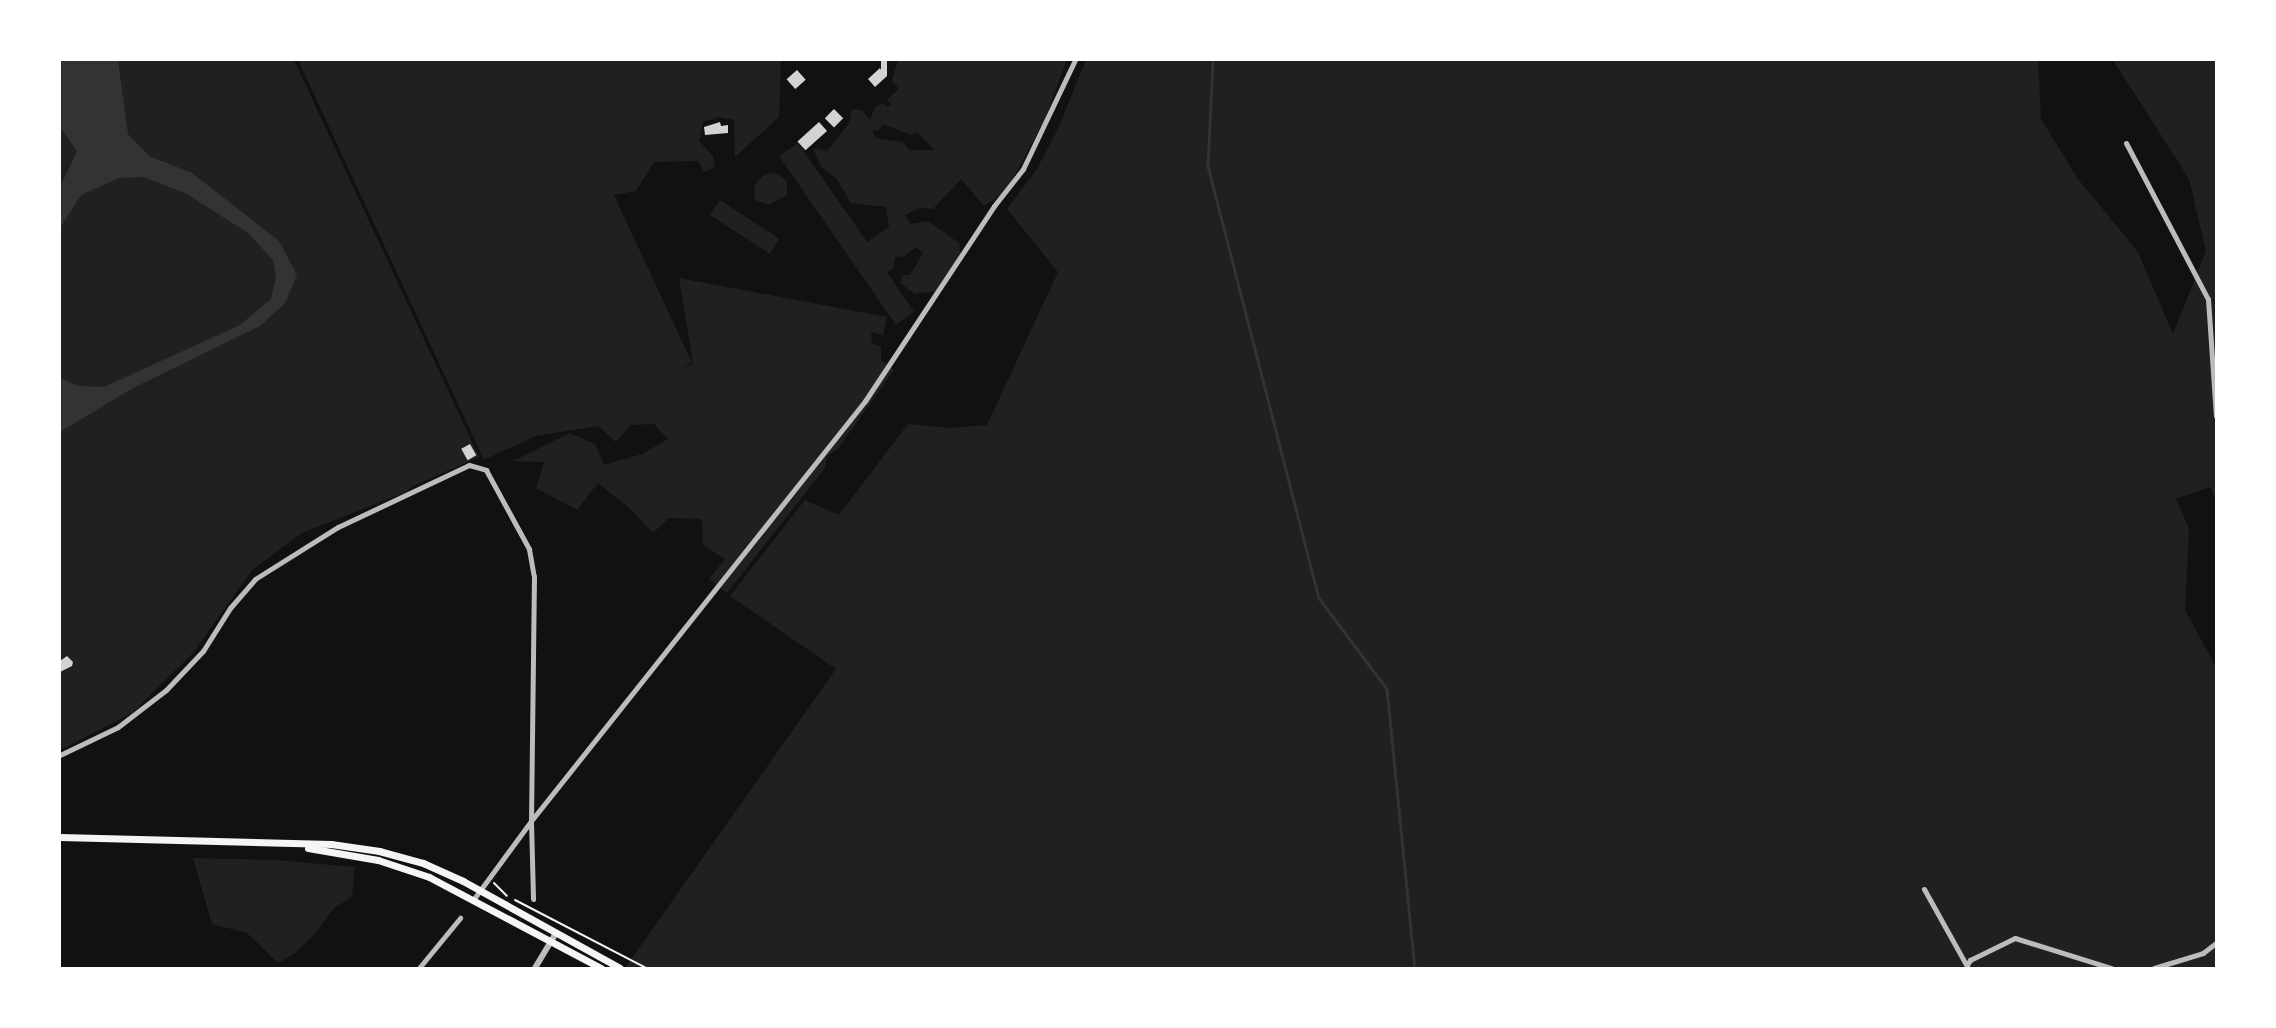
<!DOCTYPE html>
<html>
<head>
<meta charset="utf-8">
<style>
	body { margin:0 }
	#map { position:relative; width:2276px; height:1028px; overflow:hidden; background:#111; font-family:"Fira Sans",sans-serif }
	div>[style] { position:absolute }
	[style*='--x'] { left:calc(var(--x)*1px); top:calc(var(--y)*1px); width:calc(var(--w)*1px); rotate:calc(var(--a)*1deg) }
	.green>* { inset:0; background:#202020; transform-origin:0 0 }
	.water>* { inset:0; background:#333 }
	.stream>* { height:2.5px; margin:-1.25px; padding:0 1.25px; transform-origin:1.25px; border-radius:1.25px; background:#333 }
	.building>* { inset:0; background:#d3d3d3; transform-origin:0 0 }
	.path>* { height:2px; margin:-1px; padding:0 1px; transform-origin:1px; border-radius:1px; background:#f5f5f5 }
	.minor>* { height:5px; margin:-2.5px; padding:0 2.5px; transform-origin:2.5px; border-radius:2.5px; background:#bcbcbc }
	.tertiary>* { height:6px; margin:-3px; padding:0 3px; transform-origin:3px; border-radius:3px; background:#bcbcbc }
	.secondary>* { height:7px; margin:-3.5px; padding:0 3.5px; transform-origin:3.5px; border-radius:3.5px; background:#f5f5f5 }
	span { translate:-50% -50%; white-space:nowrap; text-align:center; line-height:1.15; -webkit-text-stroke:7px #fff; paint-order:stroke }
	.frame { position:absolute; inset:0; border:61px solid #fff; pointer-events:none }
</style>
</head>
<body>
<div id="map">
	<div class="green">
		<div style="clip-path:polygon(60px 60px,294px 60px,479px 457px,413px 486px,406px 492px,302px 533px,252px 570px,193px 653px,132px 713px,60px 750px)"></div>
		<div style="clip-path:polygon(298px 60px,781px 60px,779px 117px,735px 157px,734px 120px,719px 117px,703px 122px,699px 141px,713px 156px,715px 167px,704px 172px,698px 161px,654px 162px,636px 191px,614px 195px,692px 363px,673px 372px,693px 364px,679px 278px,887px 317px,883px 335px,871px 332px,872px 343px,881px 347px,881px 360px,894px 370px,837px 450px,827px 456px,825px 468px,727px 593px,709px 579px,725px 559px,703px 545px,702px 519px,669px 518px,653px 533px,629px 508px,598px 483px,577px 510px,536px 488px,544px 462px,513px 461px,570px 433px,595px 444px,604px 465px,642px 454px,668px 439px,654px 424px,631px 425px,616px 442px,598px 426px,536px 436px,484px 460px)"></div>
		<div style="clip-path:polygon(evenodd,898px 60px,1067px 60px,1044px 121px,1005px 193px,984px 206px,961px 179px,933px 209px,920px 208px,905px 215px,910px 224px,928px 221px,959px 243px,960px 254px,935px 291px,915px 294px,900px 283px,903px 275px,910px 275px,923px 253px,916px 247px,903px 257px,896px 256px,893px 269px,887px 272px,914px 312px,896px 325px,779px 156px,798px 143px,867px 242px,889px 227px,886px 207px,851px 203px,836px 178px,821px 167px,813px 148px,827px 151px,850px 122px,852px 109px,862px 110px,870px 120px,875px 107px,883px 103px,887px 107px,891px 105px,887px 100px,899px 89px,892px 81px,898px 60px,883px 124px,911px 135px,917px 132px,934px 150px,909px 150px,903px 142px,875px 138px,872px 130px,878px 131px,883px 124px)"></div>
		<div style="clip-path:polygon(1086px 60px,2038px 60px,2041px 119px,2078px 179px,2138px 252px,2173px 334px,2206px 251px,2189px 179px,2113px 60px,2216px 60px,2216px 498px,2210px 487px,2176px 499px,2189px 528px,2185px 610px,2216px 667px,2216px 968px,625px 968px,836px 669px,730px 596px,805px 500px,839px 515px,908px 424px,950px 428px,987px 425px,1058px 272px,1007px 209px,1036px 170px,1057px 131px)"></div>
		<div style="clip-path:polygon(777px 173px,787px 181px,787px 195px,769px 205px,755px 200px,754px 186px,765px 174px)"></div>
		<div style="left:720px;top:200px;width:71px;height:18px;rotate:33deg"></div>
		<div style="clip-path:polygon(193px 858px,275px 860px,355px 867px,352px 897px,334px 908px,314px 935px,295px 953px,278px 963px,247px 933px,212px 924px)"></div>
	</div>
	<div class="water">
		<div style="clip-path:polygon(60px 60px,118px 60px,128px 134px,149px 156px,192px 173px,279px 241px,297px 275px,285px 303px,260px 326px,133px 388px,60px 432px,60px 378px,78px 386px,104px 387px,240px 325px,271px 299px,276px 277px,273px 260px,248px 233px,187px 194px,144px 177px,119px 178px,81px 195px,60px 228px,60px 187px,77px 151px,60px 127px)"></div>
	</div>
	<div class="stream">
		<div style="--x:1213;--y:60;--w:106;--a:92.7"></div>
		<div style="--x:1208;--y:166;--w:446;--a:75.6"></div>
		<div style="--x:1319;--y:598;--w:114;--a:53.2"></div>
		<div style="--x:1387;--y:689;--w:280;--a:84.3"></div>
	</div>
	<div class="building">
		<div style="clip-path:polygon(881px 60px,887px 61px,887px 76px,875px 87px,868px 79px,880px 68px,881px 70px)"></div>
		<div style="left:797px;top:70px;width:13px;height:14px;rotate:48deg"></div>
		<div style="left:834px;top:109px;width:13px;height:13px;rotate:45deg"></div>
		<div style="clip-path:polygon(720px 122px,721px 126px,728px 125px,728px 133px,705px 135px,704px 127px)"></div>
		<div style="left:819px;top:122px;width:12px;height:29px;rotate:48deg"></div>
		<div style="left:470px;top:444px;width:13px;height:10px;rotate:61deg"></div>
		<div style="clip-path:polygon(67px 656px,73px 662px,72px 666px,60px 672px,60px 661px)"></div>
	</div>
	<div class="path">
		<div style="--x:494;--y:883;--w:18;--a:45"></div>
		<div style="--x:515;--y:900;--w:148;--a:27.4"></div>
	</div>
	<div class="minor">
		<div style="--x:2126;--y:143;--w:176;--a:62.3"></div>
		<div style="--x:2208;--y:299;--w:117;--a:86.1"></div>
		<div style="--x:60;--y:755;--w:64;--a:-25.8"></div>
		<div style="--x:118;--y:727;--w:61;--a:-37.6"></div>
		<div style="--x:166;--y:690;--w:54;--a:-46.5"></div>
		<div style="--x:203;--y:651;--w:51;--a:-57.9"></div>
		<div style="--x:230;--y:608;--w:38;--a:-49"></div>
		<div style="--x:255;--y:579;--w:98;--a:-32.1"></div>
		<div style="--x:338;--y:527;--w:145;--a:-25.3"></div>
		<div style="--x:469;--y:465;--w:18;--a:16"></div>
		<div style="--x:486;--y:470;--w:90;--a:61.4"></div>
		<div style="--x:529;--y:549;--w:27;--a:80"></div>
		<div style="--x:534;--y:576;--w:245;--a:90.7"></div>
		<div style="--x:531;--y:821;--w:78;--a:88.5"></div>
		<div style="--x:1924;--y:889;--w:90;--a:60.9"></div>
		<div style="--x:473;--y:900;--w:98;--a:-53.7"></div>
		<div style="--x:531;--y:821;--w:537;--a:-51.51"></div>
		<div style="--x:865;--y:401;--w:234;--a:-56.5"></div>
		<div style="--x:994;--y:206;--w:47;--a:-51.9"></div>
		<div style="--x:1023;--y:169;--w:121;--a:-64.5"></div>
		<div style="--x:1967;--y:965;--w:6;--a:-59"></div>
		<div style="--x:1970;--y:960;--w:50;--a:-26.1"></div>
		<div style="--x:2015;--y:938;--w:101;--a:17.4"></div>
		<div style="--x:419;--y:968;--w:65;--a:-50.6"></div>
		<div style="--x:2154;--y:968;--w:51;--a:-17"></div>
		<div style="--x:2203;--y:953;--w:16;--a:-38"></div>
	</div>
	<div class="tertiary">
		<div style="--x:535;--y:968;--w:39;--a:-59"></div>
	</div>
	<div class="secondary">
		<div style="--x:60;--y:837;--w:271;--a:1.5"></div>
		<div style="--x:331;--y:844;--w:49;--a:8.3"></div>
		<div style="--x:379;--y:851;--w:46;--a:15.3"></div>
		<div style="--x:423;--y:863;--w:44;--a:24.2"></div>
		<div style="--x:463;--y:881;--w:179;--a:29"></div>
		<div style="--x:308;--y:848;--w:71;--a:9.7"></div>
		<div style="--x:378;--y:860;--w:54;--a:18.4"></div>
		<div style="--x:429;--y:877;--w:195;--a:27.9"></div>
	</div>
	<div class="frame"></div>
</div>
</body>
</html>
